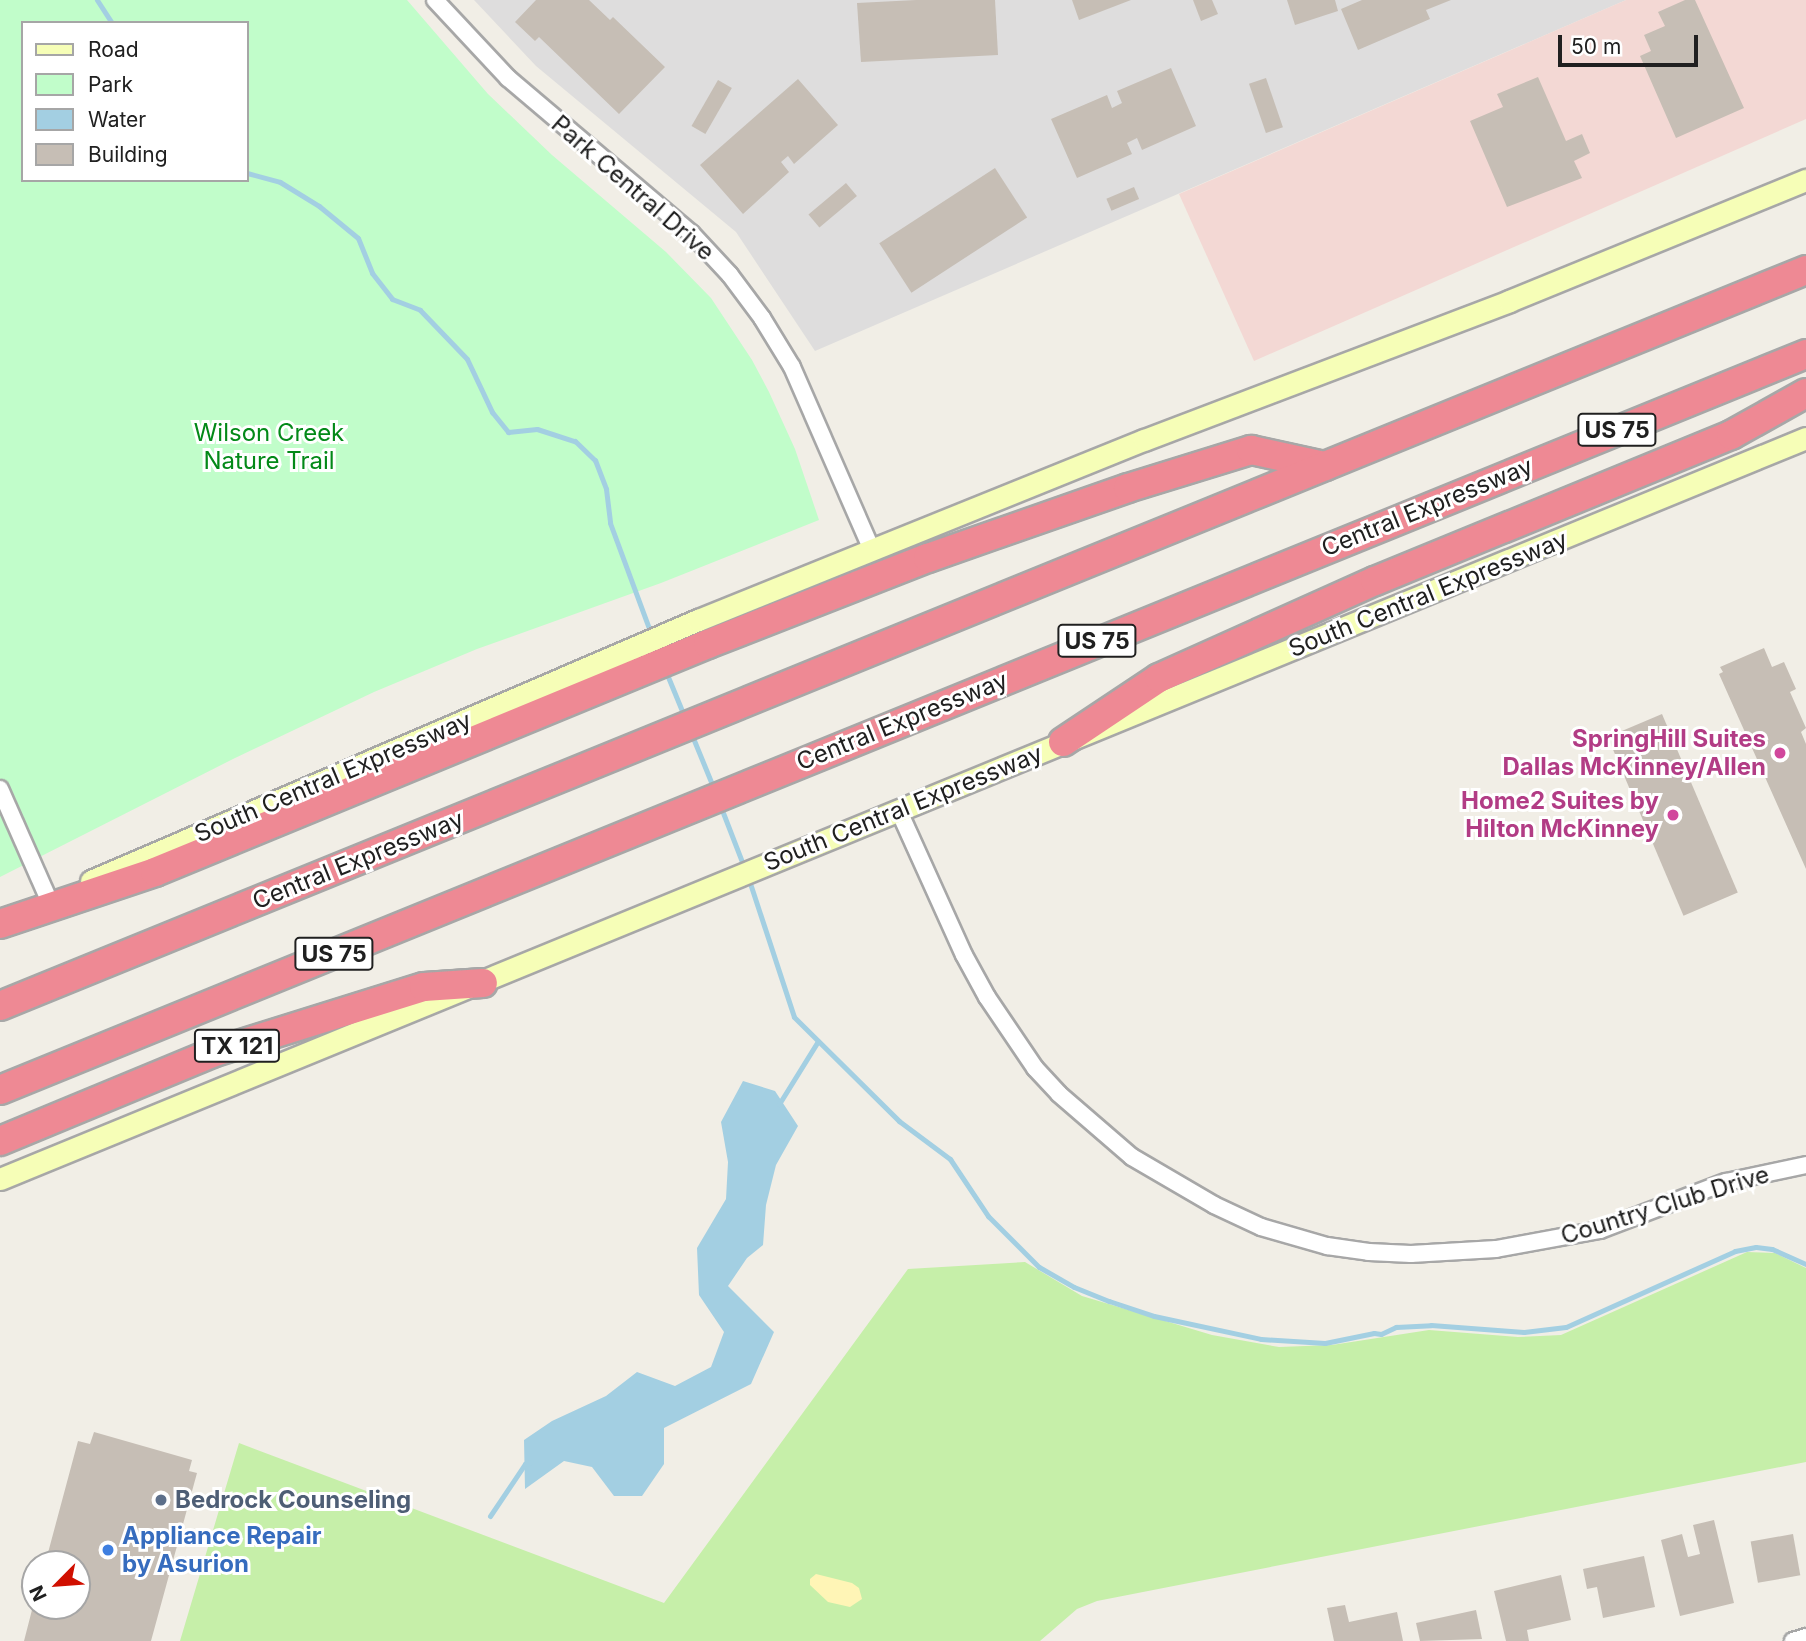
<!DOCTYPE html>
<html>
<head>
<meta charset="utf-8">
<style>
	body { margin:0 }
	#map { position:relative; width:1806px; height:1641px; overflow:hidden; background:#f1eee6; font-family:Inter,sans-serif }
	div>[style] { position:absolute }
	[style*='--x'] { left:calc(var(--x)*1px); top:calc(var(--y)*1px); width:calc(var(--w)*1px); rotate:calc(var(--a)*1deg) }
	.residential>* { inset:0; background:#dedddd }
	.commercial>* { inset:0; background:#f3d8d4 }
	.grass>* { inset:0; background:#c6efa9 }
	.sand>* { inset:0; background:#fff5b6 }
	.park>* { inset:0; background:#c1fdca }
	.water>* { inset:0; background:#a3cfe2 }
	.stream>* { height:5px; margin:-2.5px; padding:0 2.5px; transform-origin:2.5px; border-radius:2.5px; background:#a3cfe2 }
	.building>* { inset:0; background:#c6beb5; transform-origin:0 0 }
	.roads { filter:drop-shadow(2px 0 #a7a7a7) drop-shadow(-2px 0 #a7a7a7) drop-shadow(0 2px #a7a7a7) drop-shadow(0 -2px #a7a7a7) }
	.minor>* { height:16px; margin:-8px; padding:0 8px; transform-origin:8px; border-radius:8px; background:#fff }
	.secondary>* { height:21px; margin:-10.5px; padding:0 10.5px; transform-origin:10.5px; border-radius:10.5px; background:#f6feb7 }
	.motorway>* { height:28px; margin:-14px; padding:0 14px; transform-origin:14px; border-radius:14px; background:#ee8994 }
	.dots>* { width:19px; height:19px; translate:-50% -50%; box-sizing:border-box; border:4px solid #fff; border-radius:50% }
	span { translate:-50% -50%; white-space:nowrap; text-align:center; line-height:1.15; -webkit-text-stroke:6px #fff; paint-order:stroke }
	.shield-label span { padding:2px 5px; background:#fff; border:2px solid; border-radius:5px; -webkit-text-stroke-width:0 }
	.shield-label { font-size:23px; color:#202020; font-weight:700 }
	.street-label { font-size:24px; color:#202020 }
	.park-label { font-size:24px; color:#038918 }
	.hotel-label { font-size:24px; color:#b23c85; font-weight:700 }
	.right { translate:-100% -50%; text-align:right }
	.service-label { font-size:24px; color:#4e5e75; font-weight:700 }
	.left { translate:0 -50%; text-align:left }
	.shop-label { font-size:24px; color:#366cbe; font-weight:700 }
	.legend { position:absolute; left:21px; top:21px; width:228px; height:161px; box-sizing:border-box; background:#fff; border:2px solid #a6a6a6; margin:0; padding:9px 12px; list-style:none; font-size:21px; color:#202020 }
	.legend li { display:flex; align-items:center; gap:14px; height:35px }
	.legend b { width:35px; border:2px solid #a6a6a6 }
	.north { position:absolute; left:21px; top:1550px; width:70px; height:70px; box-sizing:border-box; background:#fff; border:2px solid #a6a6a6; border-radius:50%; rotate:245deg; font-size:19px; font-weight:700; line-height:28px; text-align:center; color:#202020 }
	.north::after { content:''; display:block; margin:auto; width:24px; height:32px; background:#d00f00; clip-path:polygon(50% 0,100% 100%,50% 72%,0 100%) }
	.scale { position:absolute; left:1558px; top:35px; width:140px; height:32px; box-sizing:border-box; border:4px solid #202020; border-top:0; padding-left:9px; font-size:21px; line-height:24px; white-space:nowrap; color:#202020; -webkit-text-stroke:5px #fff; paint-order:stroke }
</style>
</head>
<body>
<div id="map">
	<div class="residential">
		<div style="clip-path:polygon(474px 0,1626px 0,815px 351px,736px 232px,536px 66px)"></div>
	</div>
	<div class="commercial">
		<div style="clip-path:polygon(1626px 0,1806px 0,1806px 119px,1254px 361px,1179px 194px)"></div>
	</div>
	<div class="grass">
		<div style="clip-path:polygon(1747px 1252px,1775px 1253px,1806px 1268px,1806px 1462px,1097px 1601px,1077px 1609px,1040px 1641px,180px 1641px,239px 1443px,664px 1603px,908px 1269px,1025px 1262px,1082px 1296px,1212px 1335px,1279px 1347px,1332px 1345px,1429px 1330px,1518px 1337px,1561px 1335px)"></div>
	</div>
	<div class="sand">
		<div style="clip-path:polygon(816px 1574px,852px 1583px,859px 1588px,862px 1599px,850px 1607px,828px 1602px,810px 1585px,810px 1579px)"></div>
	</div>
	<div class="park">
		<div style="clip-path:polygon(evenodd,0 0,407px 0,488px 94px,552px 155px,666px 252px,711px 298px,752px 360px,769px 392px,795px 449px,819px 520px,661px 583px,477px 649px,374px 692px,233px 759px,0 877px,0 0,23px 23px,247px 23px,247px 180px,23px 180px,23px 23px)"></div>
	</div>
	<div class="water">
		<div style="clip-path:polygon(743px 1081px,775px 1091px,798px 1126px,776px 1165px,766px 1205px,763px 1245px,747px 1258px,728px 1286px,774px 1332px,751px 1384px,664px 1428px,664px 1464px,642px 1496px,614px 1496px,592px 1467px,564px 1461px,525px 1489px,524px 1440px,552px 1421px,606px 1396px,637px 1372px,675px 1386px,711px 1367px,724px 1332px,699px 1295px,697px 1248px,726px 1199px,728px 1162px,721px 1122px)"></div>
	</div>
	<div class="stream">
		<div style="--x:97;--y:0;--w:27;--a:57"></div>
		<div style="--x:247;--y:173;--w:34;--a:15"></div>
		<div style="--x:280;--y:182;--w:46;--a:31.6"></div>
		<div style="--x:319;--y:206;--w:50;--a:39.4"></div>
		<div style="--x:358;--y:238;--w:38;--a:68"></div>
		<div style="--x:372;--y:273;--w:33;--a:52"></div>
		<div style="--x:392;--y:299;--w:30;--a:21"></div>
		<div style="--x:420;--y:310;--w:68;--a:46.2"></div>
		<div style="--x:467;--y:359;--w:59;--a:64.7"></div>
		<div style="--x:492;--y:412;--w:26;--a:51"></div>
		<div style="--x:508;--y:432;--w:29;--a:-6"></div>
		<div style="--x:537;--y:429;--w:40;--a:18"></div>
		<div style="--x:575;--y:441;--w:28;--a:44"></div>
		<div style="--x:595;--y:460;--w:31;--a:69"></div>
		<div style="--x:606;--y:489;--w:34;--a:83"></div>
		<div style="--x:610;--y:523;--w:118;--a:69.7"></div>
		<div style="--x:666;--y:672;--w:50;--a:67.6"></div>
		<div style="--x:691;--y:733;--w:61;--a:67.7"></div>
		<div style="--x:720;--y:805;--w:66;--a:68.8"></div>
		<div style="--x:748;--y:877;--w:147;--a:71.8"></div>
		<div style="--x:794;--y:1017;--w:148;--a:44.7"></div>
		<div style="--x:899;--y:1121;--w:64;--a:36.7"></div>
		<div style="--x:950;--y:1159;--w:69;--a:56.3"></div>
		<div style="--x:988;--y:1216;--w:72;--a:45"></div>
		<div style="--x:1039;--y:1267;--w:40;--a:29.7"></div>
		<div style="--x:1074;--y:1287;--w:38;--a:22"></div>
		<div style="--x:1109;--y:1301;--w:47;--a:18.4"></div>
		<div style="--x:1154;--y:1316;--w:109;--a:12.1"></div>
		<div style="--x:1261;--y:1339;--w:64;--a:3.6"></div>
		<div style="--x:1325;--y:1343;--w:50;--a:-11.5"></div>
		<div style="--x:1374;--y:1333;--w:7;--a:8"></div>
		<div style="--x:1381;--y:1334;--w:17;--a:-25"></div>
		<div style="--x:1396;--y:1327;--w:35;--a:-3"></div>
		<div style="--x:1431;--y:1325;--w:93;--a:4.3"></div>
		<div style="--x:1524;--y:1332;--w:42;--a:-6.8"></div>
		<div style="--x:1566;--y:1327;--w:185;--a:-24.2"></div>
		<div style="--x:1735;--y:1251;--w:21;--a:-11"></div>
		<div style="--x:1756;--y:1247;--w:16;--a:7"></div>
		<div style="--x:1772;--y:1249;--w:37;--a:24"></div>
		<div style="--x:779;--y:1104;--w:74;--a:-58.2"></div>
		<div style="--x:490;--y:1516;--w:63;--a:-56.1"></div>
		<div style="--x:525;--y:1464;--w:6;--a:-18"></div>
	</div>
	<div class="building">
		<div style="clip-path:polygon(536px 0,589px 0,610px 20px,613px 17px,665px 67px,619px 114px,539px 37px,535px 41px,515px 22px)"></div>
		<div style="clip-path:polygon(916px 0,995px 0,998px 55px,861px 62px,857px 3px)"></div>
		<div style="clip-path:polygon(1072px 0,1131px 0,1079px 20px)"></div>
		<div style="clip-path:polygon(1193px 0,1212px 0,1218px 14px,1201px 21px)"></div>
		<div style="clip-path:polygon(1287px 0,1335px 0,1338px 11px,1295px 25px)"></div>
		<div style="clip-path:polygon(1362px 0,1451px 0,1426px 10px,1430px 19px,1358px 50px,1341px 9px)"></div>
		<div style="clip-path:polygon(1685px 0,1695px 0,1744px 108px,1676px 138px,1640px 56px,1651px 51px,1644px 35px,1665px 26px,1658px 12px)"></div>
		<div style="clip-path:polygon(1171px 68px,1196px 126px,1142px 150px,1137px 138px,1127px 143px,1132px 154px,1077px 178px,1051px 119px,1107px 95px,1112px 108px,1122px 103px,1117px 91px)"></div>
		<div style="clip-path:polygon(1538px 77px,1566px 141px,1582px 134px,1590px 153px,1574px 161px,1582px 178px,1507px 207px,1470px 121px,1503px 107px,1497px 94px)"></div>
		<div style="left:1266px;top:78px;width:52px;height:18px;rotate:71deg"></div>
		<div style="clip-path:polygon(798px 79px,838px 125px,794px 164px,788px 156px,781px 162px,789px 172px,743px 214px,700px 165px)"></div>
		<div style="left:718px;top:80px;width:16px;height:53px;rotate:30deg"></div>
		<div style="left:995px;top:168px;width:59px;height:138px;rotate:57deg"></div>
		<div style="left:846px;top:183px;width:17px;height:49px;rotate:50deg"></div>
		<div style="left:1134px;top:187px;width:13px;height:30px;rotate:67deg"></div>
		<div style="clip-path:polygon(1764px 648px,1772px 667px,1784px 662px,1796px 689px,1790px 692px,1806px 728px,1801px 732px,1806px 744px,1806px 869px,1719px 674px,1723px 672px,1720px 667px)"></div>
		<div style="left:1662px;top:714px;width:194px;height:59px;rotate:67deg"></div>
		<div style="clip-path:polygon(94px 1432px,192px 1460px,189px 1471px,197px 1473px,151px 1641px,24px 1641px,33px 1606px,77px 1606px,77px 1564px,45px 1564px,78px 1441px,90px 1444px)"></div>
		<div style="clip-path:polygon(1714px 1520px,1734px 1603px,1680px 1616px,1661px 1540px,1682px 1534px,1688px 1557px,1700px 1554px,1693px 1525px)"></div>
		<div style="left:1793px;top:1534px;width:42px;height:43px;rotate:80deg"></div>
		<div style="clip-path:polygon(1644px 1556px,1655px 1607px,1603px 1618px,1597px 1587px,1587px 1589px,1583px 1569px)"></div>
		<div style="clip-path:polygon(1561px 1575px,1571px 1620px,1527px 1630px,1529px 1641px,1506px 1641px,1494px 1591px)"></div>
		<div style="clip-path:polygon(1345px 1605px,1349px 1622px,1397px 1612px,1403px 1641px,1334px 1641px,1327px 1608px)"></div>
		<div style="clip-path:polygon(1476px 1610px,1482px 1639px,1420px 1641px,1416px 1623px)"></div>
	</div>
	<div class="roads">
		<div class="minor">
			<div style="--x:435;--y:0;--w:107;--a:46.9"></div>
			<div style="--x:508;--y:78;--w:240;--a:40.3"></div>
			<div style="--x:691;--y:233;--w:57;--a:47.1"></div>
			<div style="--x:730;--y:275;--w:54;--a:53.3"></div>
			<div style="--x:762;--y:318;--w:57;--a:58.5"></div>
			<div style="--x:792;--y:367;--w:200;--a:66.4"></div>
			<div style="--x:0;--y:789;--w:121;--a:66.2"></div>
			<div style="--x:898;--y:809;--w:160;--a:65.7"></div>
			<div style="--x:964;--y:955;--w:48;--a:61.3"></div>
			<div style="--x:987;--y:997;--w:86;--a:55.9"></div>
			<div style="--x:1035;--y:1068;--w:35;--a:47"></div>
			<div style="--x:1059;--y:1094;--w:96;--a:40.8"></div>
			<div style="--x:1132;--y:1157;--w:95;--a:30.3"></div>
			<div style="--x:1214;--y:1205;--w:52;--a:25.1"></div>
			<div style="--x:1261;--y:1227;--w:69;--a:16.1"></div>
			<div style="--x:1327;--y:1246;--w:42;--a:8.1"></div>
			<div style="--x:1369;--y:1252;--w:42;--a:2.7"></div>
			<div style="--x:1411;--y:1254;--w:85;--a:-3.4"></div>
			<div style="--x:1496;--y:1249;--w:106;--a:-10.4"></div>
			<div style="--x:1600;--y:1230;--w:135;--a:-20.9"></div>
			<div style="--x:1726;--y:1182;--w:82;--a:-12"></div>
			<div style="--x:1793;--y:1641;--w:14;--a:-17"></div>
		</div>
		<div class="secondary">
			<div style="--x:91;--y:881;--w:661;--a:-23.27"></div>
			<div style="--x:698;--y:620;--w:481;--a:-22"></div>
			<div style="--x:1144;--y:440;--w:391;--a:-20.8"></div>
			<div style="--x:1509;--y:301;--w:321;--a:-22.2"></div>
			<div style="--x:0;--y:1179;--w:1952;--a:-22.31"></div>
		</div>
		<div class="motorway">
			<div style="--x:1063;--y:742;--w:115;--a:-33.7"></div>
			<div style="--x:1159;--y:678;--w:237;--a:-24.2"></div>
			<div style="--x:1375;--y:581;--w:385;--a:-22.3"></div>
			<div style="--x:1731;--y:435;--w:86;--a:-29.2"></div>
			<div style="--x:0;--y:924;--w:163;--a:-18.5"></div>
			<div style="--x:155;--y:872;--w:598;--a:-22.41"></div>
			<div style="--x:708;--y:644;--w:236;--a:-21.4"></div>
			<div style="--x:928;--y:558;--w:212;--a:-19.3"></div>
			<div style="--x:1128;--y:488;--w:129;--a:-17.2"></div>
			<div style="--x:1251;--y:450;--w:76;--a:12.2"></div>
			<div style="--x:0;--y:1006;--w:1950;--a:-22.17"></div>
			<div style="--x:0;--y:1090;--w:1950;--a:-22.17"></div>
			<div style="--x:0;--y:1141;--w:230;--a:-22.5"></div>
			<div style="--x:212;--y:1053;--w:222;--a:-17.3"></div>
			<div style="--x:424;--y:987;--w:59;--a:-3.9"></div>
		</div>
	</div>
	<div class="dots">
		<div style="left:1780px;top:753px;background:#d1479c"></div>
		<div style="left:1673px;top:815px;background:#d1479c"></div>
		<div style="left:161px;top:1500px;background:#5c6f8a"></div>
		<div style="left:108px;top:1550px;background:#3f7fe0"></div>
	</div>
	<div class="shield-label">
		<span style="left:1617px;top:430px">US 75</span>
		<span style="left:1097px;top:641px">US 75</span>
		<span style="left:334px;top:954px">US 75</span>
		<span style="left:237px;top:1046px">TX 121</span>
	</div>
	<div class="street-label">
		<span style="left:633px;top:188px;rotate:41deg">Park Central Drive</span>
		<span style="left:1427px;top:507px;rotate:-22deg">Central Expressway</span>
		<span style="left:1428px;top:594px;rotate:-22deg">South Central Expressway</span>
		<span style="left:902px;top:721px;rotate:-22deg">Central Expressway</span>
		<span style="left:333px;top:777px;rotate:-23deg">South Central Expressway</span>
		<span style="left:903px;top:808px;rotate:-22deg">South Central Expressway</span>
		<span style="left:358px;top:860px;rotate:-22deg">Central Expressway</span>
		<span style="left:1665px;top:1205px;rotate:-17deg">Country Club Drive</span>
	</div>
	<div class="park-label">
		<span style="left:269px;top:447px">Wilson Creek<br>Nature Trail</span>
	</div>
	<div class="hotel-label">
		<span class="right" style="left:1766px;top:753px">SpringHill Suites<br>Dallas McKinney/Allen</span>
		<span class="right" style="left:1659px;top:815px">Home2 Suites by<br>Hilton McKinney</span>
	</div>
	<div class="service-label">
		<span class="left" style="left:175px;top:1500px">Bedrock Counseling</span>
	</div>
	<div class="shop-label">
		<span class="left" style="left:122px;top:1550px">Appliance Repair<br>by Asurion</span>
	</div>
	<ul class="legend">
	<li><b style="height:9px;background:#f6feb7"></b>Road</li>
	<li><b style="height:19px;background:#c1fdca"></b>Park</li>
	<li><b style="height:19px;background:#a3cfe2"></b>Water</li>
	<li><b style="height:19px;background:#c6beb5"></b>Building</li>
	</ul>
	<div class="north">N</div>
	<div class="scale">50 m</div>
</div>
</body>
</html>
